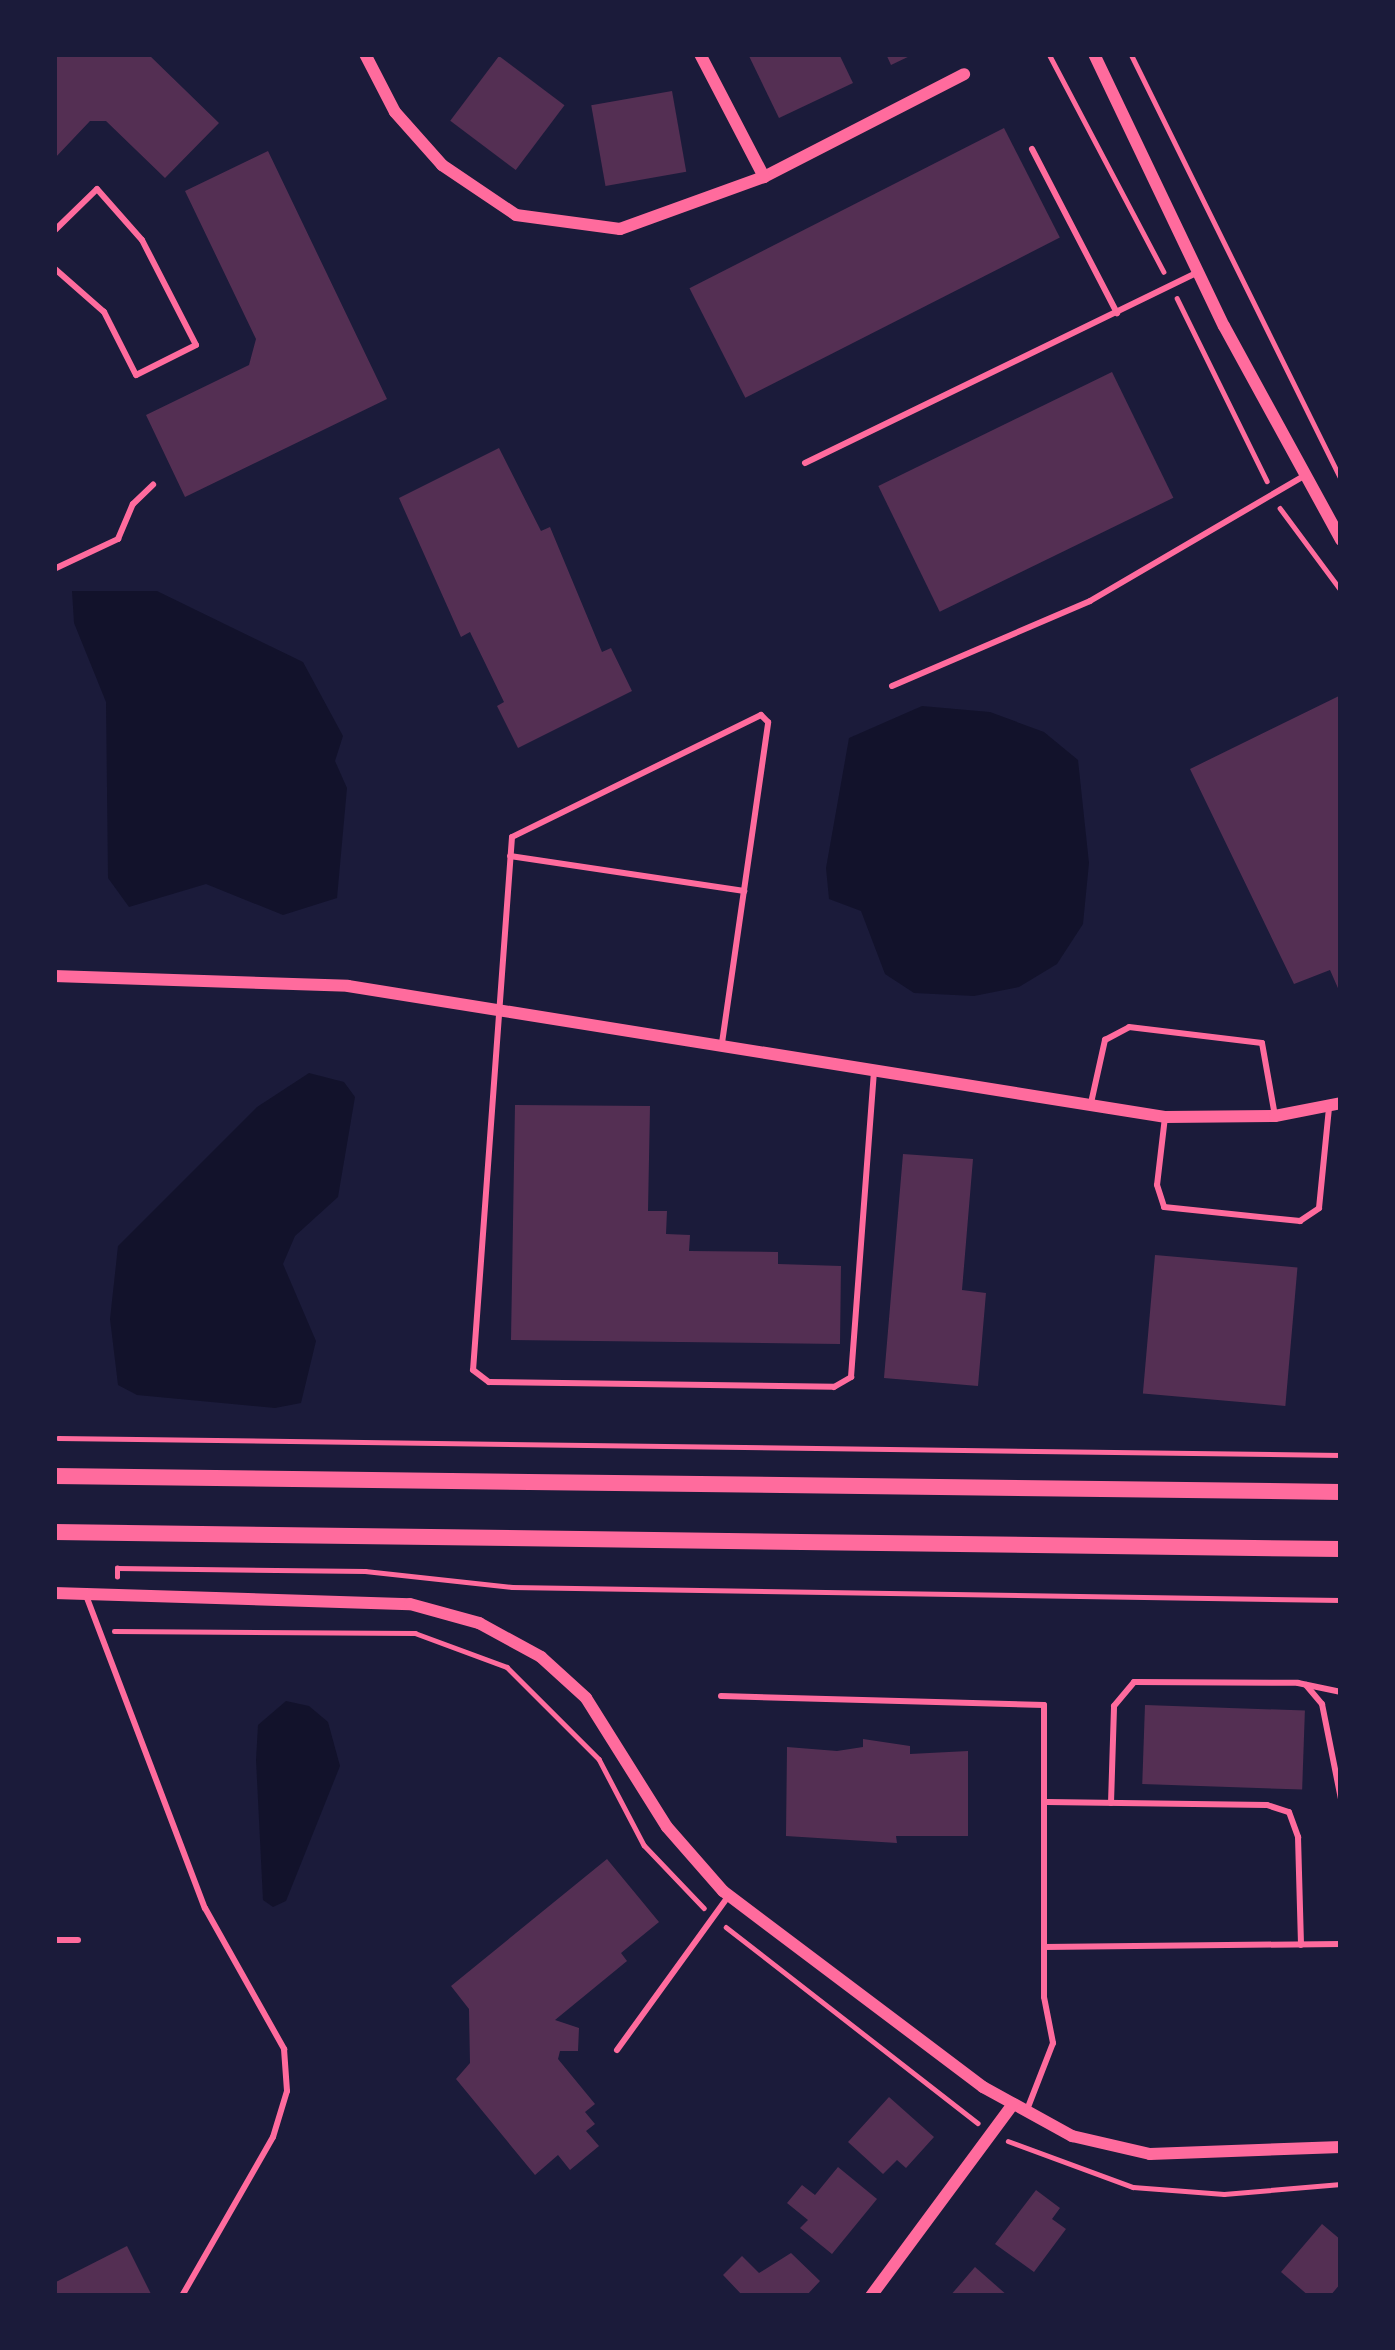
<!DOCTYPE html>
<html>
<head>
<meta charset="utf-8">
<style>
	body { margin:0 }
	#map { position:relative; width:1395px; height:2350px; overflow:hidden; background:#1b1b3a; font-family:"Archivo Narrow",sans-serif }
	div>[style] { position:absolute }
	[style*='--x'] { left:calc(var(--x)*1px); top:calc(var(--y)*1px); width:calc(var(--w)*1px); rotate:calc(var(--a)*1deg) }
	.water>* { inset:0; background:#12122b }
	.building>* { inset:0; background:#542f53; transform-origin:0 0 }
	.path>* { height:4.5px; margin:-2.25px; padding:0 2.25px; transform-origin:2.25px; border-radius:2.25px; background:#ff6b9d }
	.service>* { height:6px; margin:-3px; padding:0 3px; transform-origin:3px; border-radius:3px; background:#ff6b9d }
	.minor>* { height:12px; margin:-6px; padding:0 6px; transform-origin:6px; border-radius:6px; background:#ff6b9d }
	.secondary>* { height:16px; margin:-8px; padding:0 8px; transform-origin:8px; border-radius:8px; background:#ff6b9d }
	span { translate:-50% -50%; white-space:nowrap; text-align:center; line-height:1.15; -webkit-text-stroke:10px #1b1b3a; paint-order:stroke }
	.frame { position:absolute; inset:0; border:57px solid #1b1b3a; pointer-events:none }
</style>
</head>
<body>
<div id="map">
	<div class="water">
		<div style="clip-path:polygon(72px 591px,157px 591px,303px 662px,343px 736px,335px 761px,347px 788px,337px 898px,283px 915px,206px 884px,129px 907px,108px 878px,106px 702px,74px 623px)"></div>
		<div style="clip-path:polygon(922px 706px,990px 712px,1044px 732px,1078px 760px,1089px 863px,1083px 924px,1057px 964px,1019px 987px,974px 996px,914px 993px,885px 974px,861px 911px,829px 899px,826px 868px,849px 738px)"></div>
		<div style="clip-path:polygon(309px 1073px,344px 1082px,355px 1097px,338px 1197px,295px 1236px,283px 1264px,316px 1341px,301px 1403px,275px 1408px,137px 1395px,118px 1385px,110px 1319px,118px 1246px,257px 1107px)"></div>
		<div style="clip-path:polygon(286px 1701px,309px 1706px,328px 1722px,340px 1766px,286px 1901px,273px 1907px,263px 1900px,256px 1760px,258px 1725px)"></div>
	</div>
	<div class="building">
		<div style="clip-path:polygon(54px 54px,148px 54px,219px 123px,165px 178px,106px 121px,90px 121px,54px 159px)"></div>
		<div style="clip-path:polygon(748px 54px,839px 54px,853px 83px,779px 118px)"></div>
		<div style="clip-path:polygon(886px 54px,914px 54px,891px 65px)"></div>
		<div style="left:499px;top:56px;width:82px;height:81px;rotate:37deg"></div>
		<div style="left:672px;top:91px;width:82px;height:82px;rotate:80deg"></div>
		<div style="left:1004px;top:128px;width:123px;height:353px;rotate:63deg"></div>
		<div style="clip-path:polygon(268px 151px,387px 399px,185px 497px,146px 415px,249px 365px,256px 339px,185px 191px)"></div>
		<div style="left:1112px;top:372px;width:140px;height:260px;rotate:64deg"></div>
		<div style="clip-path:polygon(499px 448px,541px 531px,550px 527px,602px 652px,611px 648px,632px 691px,518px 748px,497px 706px,504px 702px,470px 632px,461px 637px,399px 498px)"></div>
		<div style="clip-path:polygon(1341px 695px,1341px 995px,1330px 970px,1294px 984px,1190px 769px)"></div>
		<div style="clip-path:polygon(515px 1105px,650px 1106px,648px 1211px,667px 1211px,666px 1234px,690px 1235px,689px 1251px,778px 1252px,778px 1264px,841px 1266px,840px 1344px,511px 1340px)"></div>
		<div style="clip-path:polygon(903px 1154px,973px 1159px,962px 1290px,986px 1293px,978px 1386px,884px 1378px)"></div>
		<div style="left:1155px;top:1255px;width:143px;height:139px;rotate:5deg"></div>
		<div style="left:1145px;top:1705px;width:160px;height:79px;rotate:2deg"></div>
		<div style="clip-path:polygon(863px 1739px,910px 1746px,910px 1754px,968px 1751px,968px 1836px,896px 1836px,897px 1843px,786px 1836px,787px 1747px,837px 1751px,863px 1747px)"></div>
		<div style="clip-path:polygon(607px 1859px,659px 1922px,621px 1953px,627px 1961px,555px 2020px,579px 2028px,578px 2051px,560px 2051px,558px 2059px,595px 2104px,585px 2112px,595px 2124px,586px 2131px,599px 2146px,570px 2170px,558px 2155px,535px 2175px,456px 2079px,470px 2063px,469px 2009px,451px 1986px)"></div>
		<div style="clip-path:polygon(889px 2097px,934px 2137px,906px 2168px,897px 2160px,883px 2174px,848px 2142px)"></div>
		<div style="clip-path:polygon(838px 2167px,877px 2199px,832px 2254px,800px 2228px,808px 2220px,787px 2203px,802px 2185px,815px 2195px)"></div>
		<div style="clip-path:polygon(1036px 2190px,1060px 2208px,1052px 2219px,1066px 2229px,1034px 2272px,995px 2244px)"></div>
		<div style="clip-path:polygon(1322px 2224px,1341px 2240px,1341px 2283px,1330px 2296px,1309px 2296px,1281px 2272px)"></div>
		<div style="clip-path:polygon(127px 2246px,152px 2296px,54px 2296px,54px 2283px)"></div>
		<div style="clip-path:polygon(791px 2253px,820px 2281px,806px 2296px,743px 2296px,723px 2275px,742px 2256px,759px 2273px)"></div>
		<div style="clip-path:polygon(975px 2267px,1008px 2296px,950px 2296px)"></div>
	</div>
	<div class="path">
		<div style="--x:1049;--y:54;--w:246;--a:62.2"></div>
		<div style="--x:1131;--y:54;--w:474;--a:63.7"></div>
		<div style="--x:1177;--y:298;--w:204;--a:63.8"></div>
		<div style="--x:1280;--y:508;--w:102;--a:53.4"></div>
		<div style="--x:58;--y:1438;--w:1283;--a:0.76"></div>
		<div style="--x:117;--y:1577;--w:9;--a:-90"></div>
		<div style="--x:117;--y:1568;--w:248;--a:0.7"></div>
		<div style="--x:365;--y:1571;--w:148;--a:6.2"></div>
		<div style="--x:512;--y:1587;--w:829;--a:0.9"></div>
		<div style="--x:114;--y:1631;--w:301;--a:0.4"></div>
		<div style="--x:415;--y:1633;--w:98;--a:20.3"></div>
		<div style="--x:507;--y:1667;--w:130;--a:45"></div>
		<div style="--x:599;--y:1759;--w:97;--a:62.4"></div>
		<div style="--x:644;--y:1845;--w:87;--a:46.4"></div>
		<div style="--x:726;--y:1927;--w:319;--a:37.9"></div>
		<div style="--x:1008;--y:2141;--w:133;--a:20.2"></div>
		<div style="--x:1133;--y:2187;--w:91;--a:4.4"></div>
		<div style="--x:1224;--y:2194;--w:117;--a:-4.9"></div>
	</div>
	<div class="service">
		<div style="--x:1032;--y:149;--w:185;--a:62.6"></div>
		<div style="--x:54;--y:231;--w:60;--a:-44.3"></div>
		<div style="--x:97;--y:189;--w:68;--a:48.6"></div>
		<div style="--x:142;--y:240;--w:118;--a:62.8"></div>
		<div style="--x:196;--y:345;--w:67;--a:153.4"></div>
		<div style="--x:136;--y:375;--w:71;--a:-116.9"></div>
		<div style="--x:104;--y:312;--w:67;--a:-138.7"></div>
		<div style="--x:805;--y:463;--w:436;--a:-25.9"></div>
		<div style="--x:54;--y:569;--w:71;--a:-25.1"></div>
		<div style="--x:118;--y:539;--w:38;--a:-67"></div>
		<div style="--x:133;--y:504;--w:28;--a:-44"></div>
		<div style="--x:892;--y:686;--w:215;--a:-23.2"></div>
		<div style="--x:1090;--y:601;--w:246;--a:-30.3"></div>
		<div style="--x:510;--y:856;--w:237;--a:8.5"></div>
		<div style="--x:722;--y:1043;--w:324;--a:-81.8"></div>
		<div style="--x:768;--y:722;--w:10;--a:-135"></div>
		<div style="--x:761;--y:715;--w:277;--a:153.9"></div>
		<div style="--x:512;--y:837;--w:534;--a:94.18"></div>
		<div style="--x:473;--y:1370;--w:20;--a:37"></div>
		<div style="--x:489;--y:1382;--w:345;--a:0.8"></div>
		<div style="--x:834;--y:1387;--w:20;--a:-30"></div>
		<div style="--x:851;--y:1377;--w:307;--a:-85.7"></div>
		<div style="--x:1091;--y:1103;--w:65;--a:-77.5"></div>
		<div style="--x:1105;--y:1040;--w:27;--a:-28"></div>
		<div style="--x:1129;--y:1027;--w:134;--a:6.9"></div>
		<div style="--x:1262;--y:1043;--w:74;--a:79.9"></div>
		<div style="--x:1165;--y:1117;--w:68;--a:96.7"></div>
		<div style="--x:1157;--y:1185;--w:23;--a:72"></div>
		<div style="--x:1164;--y:1207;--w:137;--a:5.9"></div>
		<div style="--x:1300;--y:1221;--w:23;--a:-34"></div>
		<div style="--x:1319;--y:1208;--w:101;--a:-84.3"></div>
		<div style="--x:87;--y:1598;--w:332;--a:69.2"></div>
		<div style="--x:205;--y:1908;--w:162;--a:60.7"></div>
		<div style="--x:284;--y:2049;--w:42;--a:85.9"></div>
		<div style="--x:287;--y:2091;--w:48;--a:106.9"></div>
		<div style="--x:273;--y:2137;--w:183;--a:119.8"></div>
		<div style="--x:1306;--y:1685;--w:25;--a:50"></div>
		<div style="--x:1322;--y:1704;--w:97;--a:78.7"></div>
		<div style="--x:721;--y:1696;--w:323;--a:1.6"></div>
		<div style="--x:1044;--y:1705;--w:292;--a:90"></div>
		<div style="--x:1044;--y:1997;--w:47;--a:78.9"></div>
		<div style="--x:1053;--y:2043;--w:69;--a:111.3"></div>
		<div style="--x:1047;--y:1802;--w:220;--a:0.8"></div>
		<div style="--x:1267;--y:1805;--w:23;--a:18"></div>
		<div style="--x:1289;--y:1812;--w:27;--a:70"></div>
		<div style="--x:1298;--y:1837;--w:108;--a:88.4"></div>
		<div style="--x:1111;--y:1803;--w:97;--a:-88.2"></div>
		<div style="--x:1114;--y:1706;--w:31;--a:-50"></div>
		<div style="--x:1134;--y:1682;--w:164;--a:0.3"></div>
		<div style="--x:1298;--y:1683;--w:44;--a:11.8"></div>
		<div style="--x:54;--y:1940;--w:24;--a:0"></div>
		<div style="--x:1044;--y:1947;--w:297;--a:-0.6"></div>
		<div style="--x:617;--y:2050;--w:188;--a:-54.1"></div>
	</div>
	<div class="minor">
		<div style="--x:365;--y:54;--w:65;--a:62.7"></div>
		<div style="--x:395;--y:112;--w:71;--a:48.4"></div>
		<div style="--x:442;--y:165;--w:89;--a:34"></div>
		<div style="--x:516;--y:215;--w:105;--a:7.7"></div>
		<div style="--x:620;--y:229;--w:153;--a:-19.9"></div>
		<div style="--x:764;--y:177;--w:225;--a:-27.2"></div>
		<div style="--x:700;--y:54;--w:139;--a:62.5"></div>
		<div style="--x:1094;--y:54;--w:301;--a:64.5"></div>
		<div style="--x:1224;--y:326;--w:244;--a:61.3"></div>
		<div style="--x:54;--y:976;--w:294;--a:1.9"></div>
		<div style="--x:348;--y:986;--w:827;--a:9.11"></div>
		<div style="--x:1165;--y:1117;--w:110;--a:-0.5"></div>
		<div style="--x:1275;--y:1116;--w:67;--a:-11.1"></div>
		<div style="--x:54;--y:1593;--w:356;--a:1.8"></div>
		<div style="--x:410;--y:1604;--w:72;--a:15.4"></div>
		<div style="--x:479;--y:1623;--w:71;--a:28.7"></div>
		<div style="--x:541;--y:1657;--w:61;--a:42.3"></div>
		<div style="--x:586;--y:1698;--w:152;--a:57.9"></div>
		<div style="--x:667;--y:1827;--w:85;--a:48.8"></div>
		<div style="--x:723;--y:1891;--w:326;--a:37"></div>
		<div style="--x:983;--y:2087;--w:102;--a:28.8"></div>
		<div style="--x:1072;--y:2136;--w:80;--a:13"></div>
		<div style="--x:1150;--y:2154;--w:191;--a:-2.1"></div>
		<div style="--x:871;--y:2296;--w:239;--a:-53.5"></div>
	</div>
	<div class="secondary">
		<div style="--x:54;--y:1476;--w:1287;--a:0.71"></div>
		<div style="--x:54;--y:1532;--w:1287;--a:0.76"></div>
	</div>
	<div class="frame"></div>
</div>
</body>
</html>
